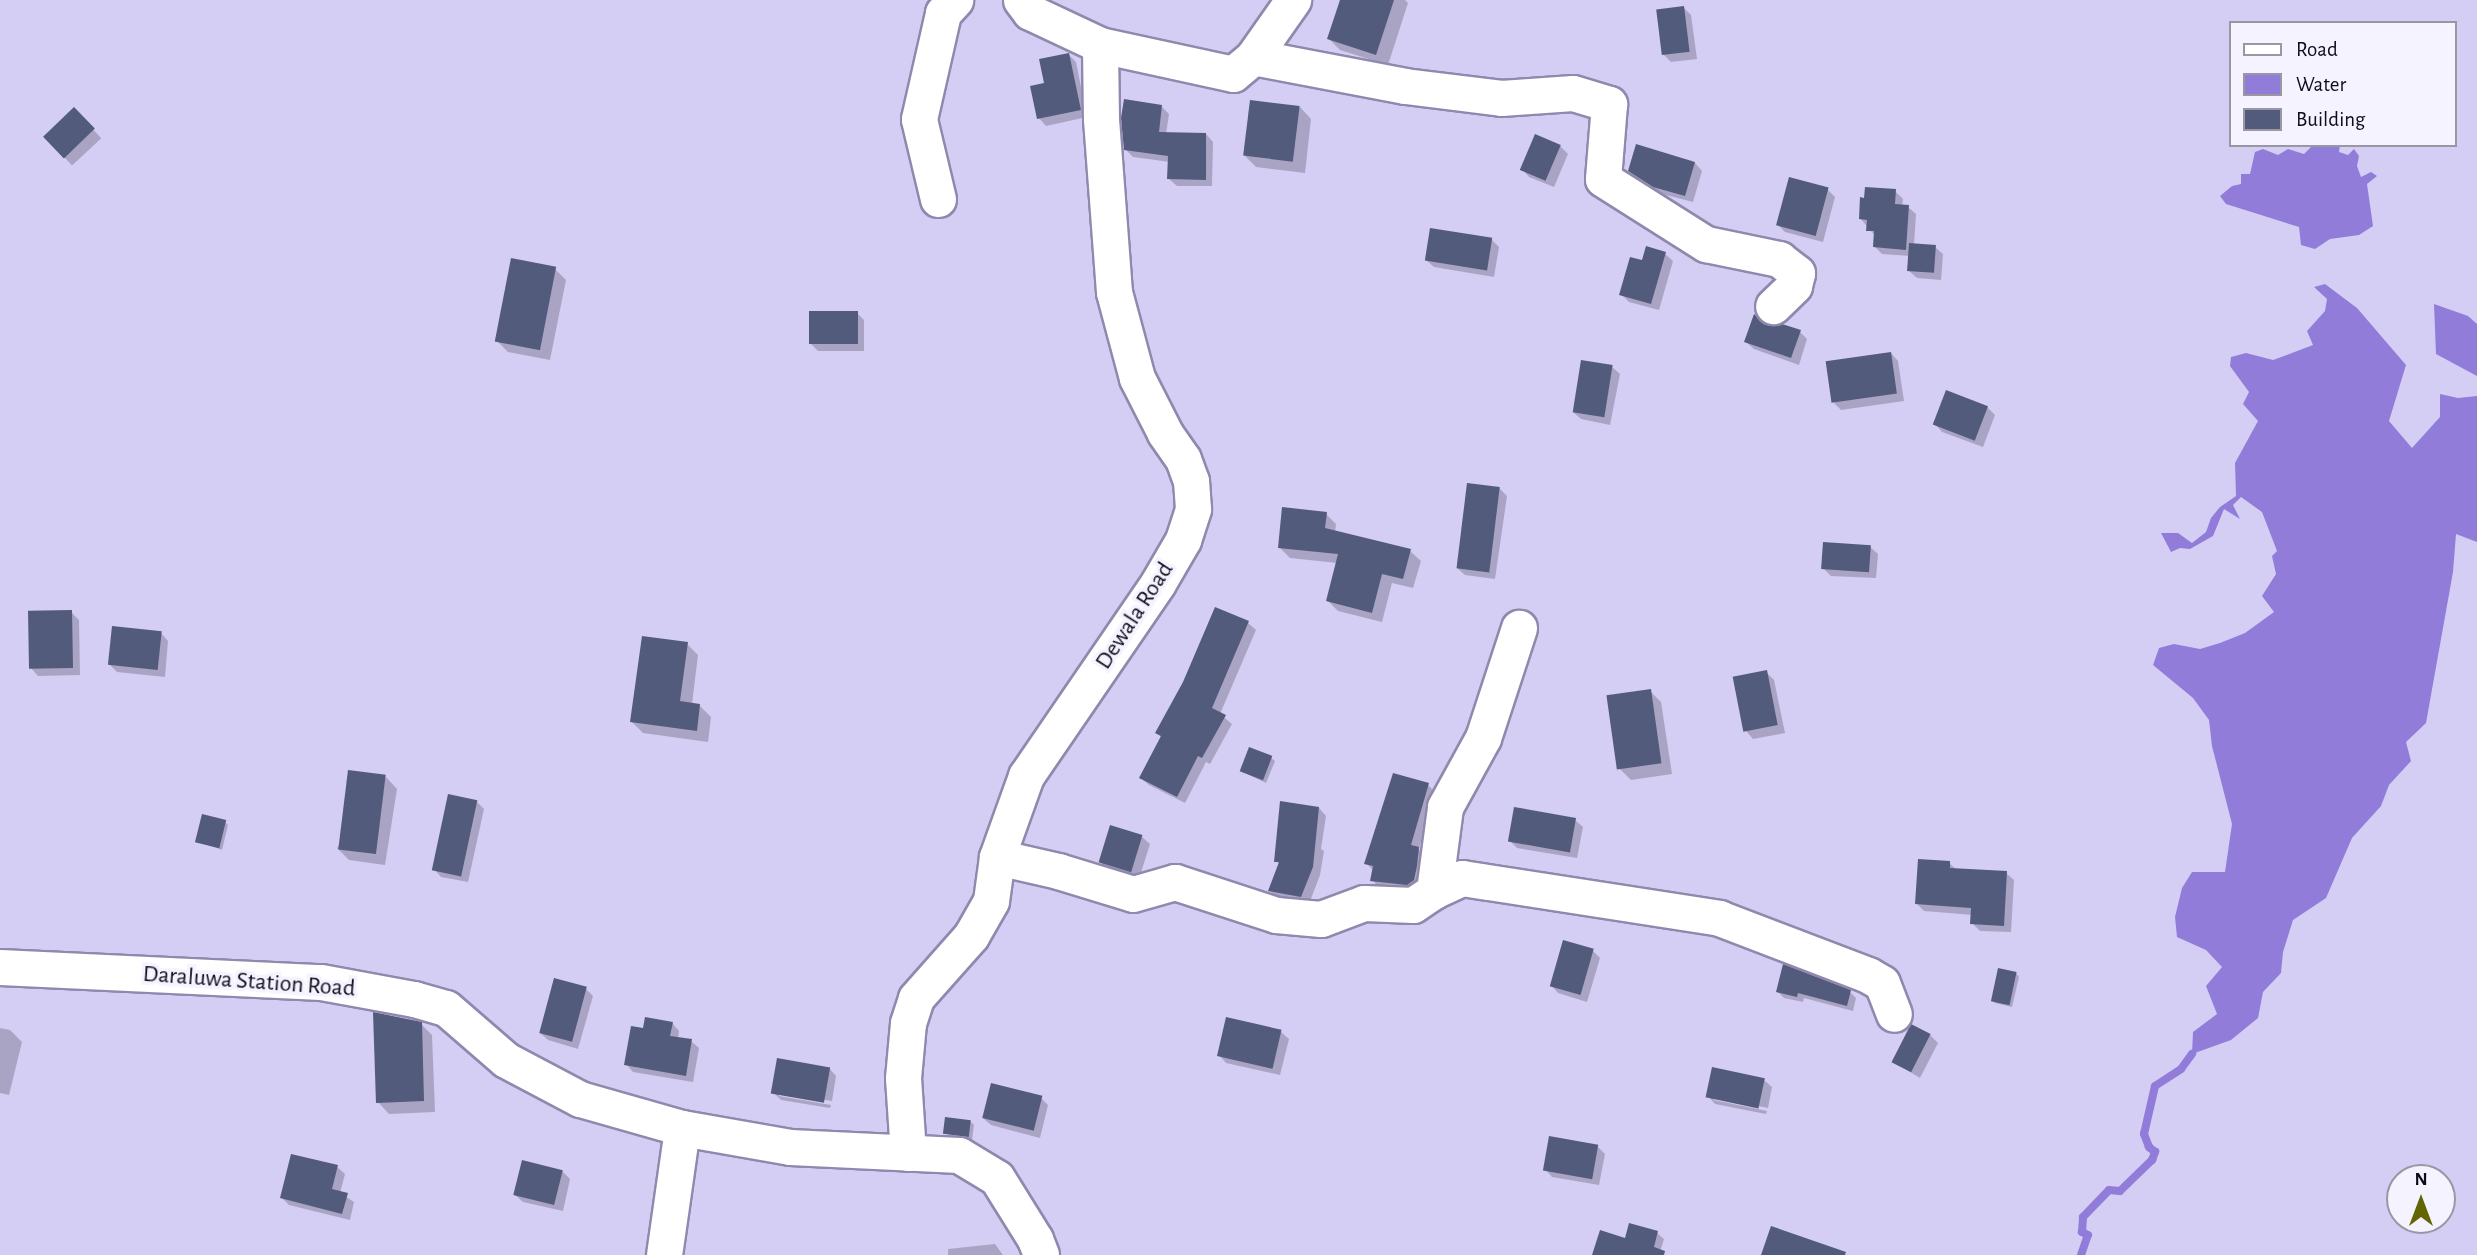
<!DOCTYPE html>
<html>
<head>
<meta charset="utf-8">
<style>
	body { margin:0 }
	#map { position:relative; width:2477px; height:1255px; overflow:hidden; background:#d4cef4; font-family:"Alegreya Sans",sans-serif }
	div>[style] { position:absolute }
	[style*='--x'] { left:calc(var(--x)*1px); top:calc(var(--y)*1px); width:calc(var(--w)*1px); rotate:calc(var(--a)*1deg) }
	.water>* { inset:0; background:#917cda }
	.shadow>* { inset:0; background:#0003; transform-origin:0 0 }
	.stream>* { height:8px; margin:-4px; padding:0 4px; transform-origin:4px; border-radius:4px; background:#917cda }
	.building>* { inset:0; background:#525b7b; transform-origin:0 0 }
	.roads { filter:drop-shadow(2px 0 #8f89ad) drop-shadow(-2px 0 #8f89ad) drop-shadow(0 2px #8f89ad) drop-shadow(0 -2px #8f89ad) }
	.minor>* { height:35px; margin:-17.5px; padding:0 17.5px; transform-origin:17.5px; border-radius:17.5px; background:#fff }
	span { translate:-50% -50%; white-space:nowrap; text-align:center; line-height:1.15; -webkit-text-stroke:7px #f4f3ff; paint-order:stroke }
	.street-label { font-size:24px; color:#0f0d19 }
	.legend { position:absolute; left:2229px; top:21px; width:228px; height:126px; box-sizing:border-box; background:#f4f3ff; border:2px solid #9897a3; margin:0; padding:9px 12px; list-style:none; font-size:21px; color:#0f0d19 }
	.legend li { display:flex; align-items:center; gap:14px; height:35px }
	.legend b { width:35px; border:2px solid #9897a3 }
	.north { position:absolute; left:2386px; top:1164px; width:70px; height:70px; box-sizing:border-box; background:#f4f3ff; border:2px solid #9897a3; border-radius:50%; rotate:0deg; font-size:19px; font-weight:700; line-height:28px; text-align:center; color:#0f0d19 }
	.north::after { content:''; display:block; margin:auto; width:24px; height:32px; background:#626501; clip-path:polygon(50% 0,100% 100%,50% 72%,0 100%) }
</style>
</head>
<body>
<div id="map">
	<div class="water">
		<div style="clip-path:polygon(2321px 145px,2340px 145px,2339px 152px,2348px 155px,2354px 149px,2359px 156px,2357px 166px,2361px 177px,2371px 172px,2377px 176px,2367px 184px,2373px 226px,2359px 235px,2330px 239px,2315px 249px,2301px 245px,2299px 227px,2226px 204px,2220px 196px,2232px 186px,2241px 184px,2241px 174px,2250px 174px,2255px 152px,2263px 149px,2278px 155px,2288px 149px,2304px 154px,2311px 147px)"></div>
		<div style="clip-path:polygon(2325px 284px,2357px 308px,2406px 365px,2389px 421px,2412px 448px,2440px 417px,2440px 394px,2458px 398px,2477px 396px,2477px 542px,2456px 534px,2453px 572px,2426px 723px,2406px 742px,2411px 761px,2389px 785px,2381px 806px,2352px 838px,2326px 898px,2293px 920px,2283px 952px,2281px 973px,2263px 992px,2258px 1018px,2231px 1040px,2192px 1054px,2193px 1032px,2217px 1014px,2206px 986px,2222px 967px,2206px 950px,2177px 937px,2175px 917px,2182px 888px,2192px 872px,2225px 872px,2232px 824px,2212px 746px,2209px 720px,2193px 698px,2153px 665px,2159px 648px,2174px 644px,2200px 649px,2220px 643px,2245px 633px,2274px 612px,2262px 596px,2276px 574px,2272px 556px,2277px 551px,2262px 512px,2241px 497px,2233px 505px,2240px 519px,2224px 509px,2213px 536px,2190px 549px,2180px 548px,2171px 552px,2161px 533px,2178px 533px,2192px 543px,2206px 532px,2211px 518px,2220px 507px,2236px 496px,2235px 463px,2258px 421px,2243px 404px,2249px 392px,2230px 366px,2231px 357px,2246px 353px,2273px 360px,2313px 345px,2307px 331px,2325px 311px,2327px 299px,2314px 287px)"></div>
		<div style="clip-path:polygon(2434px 304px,2468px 316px,2477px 324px,2477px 376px,2436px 354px)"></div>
	</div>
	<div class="shadow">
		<div style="clip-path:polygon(1340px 0,1405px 0,1408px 3px,1388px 65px,1340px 50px,1329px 39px)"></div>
		<div style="clip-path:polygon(1684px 8px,1691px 15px,1697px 59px,1671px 62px,1664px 55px)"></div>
		<div style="clip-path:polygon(1069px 55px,1076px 62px,1087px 117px,1046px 126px,1039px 118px,1046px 85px)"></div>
		<div style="clip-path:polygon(1162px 107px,1169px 114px,1166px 134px,1206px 134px,1213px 142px,1212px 186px,1177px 186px,1169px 179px,1170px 162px,1133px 157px,1125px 149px)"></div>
		<div style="clip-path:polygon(1300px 107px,1311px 119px,1305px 173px,1256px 167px,1245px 156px)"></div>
		<div style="left:74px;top:109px;width:40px;height:40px;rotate:47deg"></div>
		<div style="clip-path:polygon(1560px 146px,1568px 154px,1554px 187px,1529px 177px,1522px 169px)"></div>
		<div style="clip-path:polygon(1695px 163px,1702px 171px,1693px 202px,1662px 194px,1630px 171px)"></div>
		<div style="clip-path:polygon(1828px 190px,1835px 197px,1823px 242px,1785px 232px,1777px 224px)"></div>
		<div style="clip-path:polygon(1895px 191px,1903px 199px,1902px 207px,1908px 207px,1916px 214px,1914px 245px,1935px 247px,1943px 254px,1941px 280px,1917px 278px,1909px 271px,1910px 256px,1882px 254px,1875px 247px,1876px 237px,1860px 218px)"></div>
		<div style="clip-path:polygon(1491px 239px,1499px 247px,1494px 277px,1434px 267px,1426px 260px)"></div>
		<div style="clip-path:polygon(1665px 254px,1673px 261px,1659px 310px,1629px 302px,1621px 294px,1643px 262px)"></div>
		<div style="clip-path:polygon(555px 269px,566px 280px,550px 360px,508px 352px,496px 340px)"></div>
		<div style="clip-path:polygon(857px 313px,864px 320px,864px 351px,818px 351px,810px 343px)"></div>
		<div style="clip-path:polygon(1766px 327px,1800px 332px,1807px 339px,1799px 365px,1754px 349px,1746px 342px)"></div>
		<div style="clip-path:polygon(1891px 353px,1898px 361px,1904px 401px,1841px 410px,1834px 403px)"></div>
		<div style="clip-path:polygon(1612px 367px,1620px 374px,1610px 425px,1581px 419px,1573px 412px)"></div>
		<div style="clip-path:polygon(1987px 407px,1995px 415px,1983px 447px,1942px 432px,1935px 424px)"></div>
		<div style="clip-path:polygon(1499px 488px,1507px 496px,1495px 579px,1465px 575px,1457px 568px)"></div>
		<div style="clip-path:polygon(1326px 514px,1336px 524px,1335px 532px,1410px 551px,1421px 561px,1413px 588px,1392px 583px,1382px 622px,1338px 611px,1328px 601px,1337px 563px,1290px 558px,1280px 548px)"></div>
		<div style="clip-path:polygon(1870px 547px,1878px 554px,1876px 578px,1831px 576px,1823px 568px)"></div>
		<div style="clip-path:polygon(1216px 609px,1248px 623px,1256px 630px,1220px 714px,1232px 724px,1210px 764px,1206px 762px,1185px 803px,1149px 785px,1141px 778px,1162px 738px,1157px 733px,1184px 683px)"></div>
		<div style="clip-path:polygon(71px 612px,79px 620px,80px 675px,38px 676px,31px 668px)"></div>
		<div style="clip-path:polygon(161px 633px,168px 641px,165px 677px,117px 672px,110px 665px)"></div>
		<div style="clip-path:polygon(687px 644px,698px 655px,692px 704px,699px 705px,711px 717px,708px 742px,643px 733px,632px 722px)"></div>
		<div style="clip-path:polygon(1766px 672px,1774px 680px,1785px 733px,1753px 739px,1746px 731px)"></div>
		<div style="clip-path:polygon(1650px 691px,1661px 702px,1672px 774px,1631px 780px,1619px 768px)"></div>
		<div style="clip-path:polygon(1271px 758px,1275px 761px,1266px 783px,1241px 771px)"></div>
		<div style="clip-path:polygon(1394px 775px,1428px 785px,1436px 793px,1419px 849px,1426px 856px,1415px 891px,1379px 887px,1372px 880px,1374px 871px,1366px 863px)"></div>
		<div style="clip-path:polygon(386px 777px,397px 789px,385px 865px,349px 860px,337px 848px)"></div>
		<div style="clip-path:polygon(476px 801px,484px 809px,468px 882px,441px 877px,434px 869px)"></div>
		<div style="clip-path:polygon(1319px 808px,1326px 816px,1321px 849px,1324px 851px,1320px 875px,1309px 904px,1278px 898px,1270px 891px,1280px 865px,1276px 861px)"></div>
		<div style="clip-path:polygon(1575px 820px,1583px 827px,1577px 858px,1517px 848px,1510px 841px)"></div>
		<div style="clip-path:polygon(225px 822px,228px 825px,222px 850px,197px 841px)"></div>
		<div style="clip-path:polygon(1142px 837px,1150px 844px,1139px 879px,1107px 869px,1100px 862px)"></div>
		<div style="clip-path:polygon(1949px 863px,1957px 870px,2006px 873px,2014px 880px,2011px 932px,1980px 931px,1972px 923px,1973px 915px,1924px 911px,1916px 903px)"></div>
		<div style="clip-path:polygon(1593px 951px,1600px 958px,1587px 1002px,1558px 993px,1551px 985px)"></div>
		<div style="clip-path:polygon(2016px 973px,2019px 977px,2012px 1007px,1995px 1003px,1992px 1000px)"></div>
		<div style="clip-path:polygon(586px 989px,593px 996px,578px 1049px,548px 1040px,540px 1033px)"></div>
		<div style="clip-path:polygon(1778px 992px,1850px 992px,1856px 998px,1853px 1011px,1804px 998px,1803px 1002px,1784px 998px)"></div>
		<div style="clip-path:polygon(672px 1023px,679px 1031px,678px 1039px,691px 1041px,699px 1048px,693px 1082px,633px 1072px,626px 1064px,644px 1030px)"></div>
		<div style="clip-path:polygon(421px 1024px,432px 1035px,435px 1112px,389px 1114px,378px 1102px)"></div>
		<div style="clip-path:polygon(0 1028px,10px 1030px,22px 1042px,9px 1095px,0 1093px)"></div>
		<div style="clip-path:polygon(1281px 1032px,1289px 1039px,1280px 1075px,1226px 1063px,1219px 1055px)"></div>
		<div style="clip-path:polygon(1930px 1035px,1938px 1043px,1920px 1078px,1892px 1061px)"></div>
		<div style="clip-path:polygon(829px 1068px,836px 1076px,832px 1101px,779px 1092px,779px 1096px,831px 1105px,830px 1108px,781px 1100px,773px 1092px)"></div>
		<div style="clip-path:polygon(1764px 1080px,1772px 1087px,1768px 1108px,1714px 1097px,1714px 1100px,1767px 1111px,1766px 1114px,1715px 1104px,1708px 1096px)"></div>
		<div style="clip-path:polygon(1041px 1098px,1048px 1105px,1040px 1138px,991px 1125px,983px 1118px)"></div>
		<div style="clip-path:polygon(971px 1122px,974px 1125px,972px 1140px,945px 1133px)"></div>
		<div style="clip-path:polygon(1598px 1147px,1605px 1154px,1599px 1185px,1552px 1177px,1545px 1169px)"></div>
		<div style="clip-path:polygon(337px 1167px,345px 1174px,340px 1193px,354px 1202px,350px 1220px,289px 1205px,282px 1198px)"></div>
		<div style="clip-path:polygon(562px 1171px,570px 1179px,563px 1211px,523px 1202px,515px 1195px)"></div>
		<div style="clip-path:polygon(1657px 1233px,1664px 1239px,1659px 1255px,1594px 1255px,1626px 1240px)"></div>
		<div style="clip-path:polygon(995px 1244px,1003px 1255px,948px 1255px,948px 1249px)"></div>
	</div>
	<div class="stream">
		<div style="--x:2081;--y:1255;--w:21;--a:-71"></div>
		<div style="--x:2088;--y:1235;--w:7;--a:-153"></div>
		<div style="--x:2082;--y:1232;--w:15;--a:-86"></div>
		<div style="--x:2083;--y:1217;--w:37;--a:-46"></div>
		<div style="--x:2109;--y:1190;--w:11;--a:5"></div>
		<div style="--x:2120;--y:1191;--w:45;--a:-44.1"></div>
		<div style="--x:2152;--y:1160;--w:9;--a:-69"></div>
		<div style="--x:2155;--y:1152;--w:8;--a:-140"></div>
		<div style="--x:2149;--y:1147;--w:14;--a:-111"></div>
		<div style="--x:2144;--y:1134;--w:49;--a:-77.1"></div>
		<div style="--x:2155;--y:1086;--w:31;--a:-33"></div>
		<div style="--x:2181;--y:1069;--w:19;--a:-54"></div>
	</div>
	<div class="building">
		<div style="clip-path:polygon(1340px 0,1394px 0,1376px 55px,1327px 39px)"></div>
		<div style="left:1684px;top:6px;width:46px;height:28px;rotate:83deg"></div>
		<div style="clip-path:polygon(1069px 53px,1081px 110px,1037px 119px,1030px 86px,1044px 83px,1039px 59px)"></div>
		<div style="clip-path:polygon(1124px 99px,1162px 105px,1159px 132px,1206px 133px,1206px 180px,1167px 179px,1168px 156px,1124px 150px,1121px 118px)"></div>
		<div style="left:1250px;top:100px;width:50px;height:56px;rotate:7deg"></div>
		<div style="left:74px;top:107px;width:30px;height:43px;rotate:46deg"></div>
		<div style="left:1535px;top:134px;width:28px;height:39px;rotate:23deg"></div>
		<div style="clip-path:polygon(1636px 144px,1695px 162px,1685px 196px,1653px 187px,1628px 171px)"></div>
		<div style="left:1789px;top:177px;width:41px;height:50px;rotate:15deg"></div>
		<div style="clip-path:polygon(1865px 187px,1896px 189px,1895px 204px,1909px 205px,1906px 250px,1873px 247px,1874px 231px,1866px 231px,1867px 220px,1859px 219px,1860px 197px,1864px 198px)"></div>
		<div style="left:1430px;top:228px;width:63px;height:33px;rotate:9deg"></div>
		<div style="left:1909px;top:243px;width:27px;height:28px;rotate:4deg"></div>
		<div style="clip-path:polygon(1646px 246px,1666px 252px,1651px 304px,1619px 295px,1630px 257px,1642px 260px)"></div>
		<div style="left:511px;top:258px;width:46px;height:85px;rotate:11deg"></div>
		<div style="left:809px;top:311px;width:49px;height:33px"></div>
		<div style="clip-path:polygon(1754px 314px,1767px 325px,1782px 324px,1801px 330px,1791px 358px,1744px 342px)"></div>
		<div style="left:1891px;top:352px;width:42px;height:66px;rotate:82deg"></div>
		<div style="left:1581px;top:360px;width:32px;height:53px;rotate:9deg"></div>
		<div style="left:1946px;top:390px;width:45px;height:37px;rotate:21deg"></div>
		<div style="left:1467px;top:483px;width:33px;height:86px;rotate:7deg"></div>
		<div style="clip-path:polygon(1282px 507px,1327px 512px,1325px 528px,1411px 549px,1403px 579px,1382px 574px,1372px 613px,1326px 601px,1338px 554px,1278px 548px)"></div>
		<div style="left:1823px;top:542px;width:48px;height:27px;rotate:4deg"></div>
		<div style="clip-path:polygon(1215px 607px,1249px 621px,1212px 708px,1226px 715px,1202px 758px,1198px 756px,1177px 797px,1139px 778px,1161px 736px,1155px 733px,1183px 682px)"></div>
		<div style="left:72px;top:610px;width:58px;height:44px;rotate:89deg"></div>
		<div style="left:112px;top:626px;width:50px;height:39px;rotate:6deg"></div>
		<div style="clip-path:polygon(642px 636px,688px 642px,680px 701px,700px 704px,697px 731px,630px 722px)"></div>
		<div style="left:1767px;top:670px;width:56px;height:35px;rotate:79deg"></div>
		<div style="left:1651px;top:689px;width:75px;height:45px;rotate:82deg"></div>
		<div style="left:1249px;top:747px;width:25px;height:26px;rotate:21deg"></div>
		<div style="left:348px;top:770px;width:38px;height:80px;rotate:7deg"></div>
		<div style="clip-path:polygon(1393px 773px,1429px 783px,1411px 845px,1419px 847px,1417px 866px,1414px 880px,1407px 885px,1370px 881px,1373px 866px,1364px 864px)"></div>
		<div style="left:448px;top:794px;width:30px;height:78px;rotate:12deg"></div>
		<div style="clip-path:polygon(1280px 801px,1319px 807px,1313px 867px,1301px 897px,1268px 891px,1279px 862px,1274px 862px)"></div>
		<div style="left:1514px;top:807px;width:63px;height:35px;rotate:10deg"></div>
		<div style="left:202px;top:814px;width:25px;height:29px;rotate:14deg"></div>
		<div style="left:1110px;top:825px;width:34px;height:39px;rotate:17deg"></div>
		<div style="clip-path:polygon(1918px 859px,1950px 861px,1950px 868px,2007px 871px,2004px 926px,1970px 924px,1971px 908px,1915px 904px)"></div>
		<div style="left:1563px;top:940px;width:32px;height:48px;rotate:16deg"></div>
		<div style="clip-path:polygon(1783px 964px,1851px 990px,1847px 1006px,1798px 993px,1797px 997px,1776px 992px)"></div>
		<div style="left:1998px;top:968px;width:19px;height:34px;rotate:12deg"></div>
		<div style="left:554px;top:978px;width:34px;height:57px;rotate:15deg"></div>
		<div style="clip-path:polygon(373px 1012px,422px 1022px,424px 1101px,376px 1103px)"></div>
		<div style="clip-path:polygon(645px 1017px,673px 1022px,670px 1036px,692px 1039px,686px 1076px,624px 1065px,631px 1026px,643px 1028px)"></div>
		<div style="left:1226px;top:1017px;width:57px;height:40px;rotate:13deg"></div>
		<div style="left:1911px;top:1024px;width:22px;height:43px;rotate:27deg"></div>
		<div style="left:777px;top:1058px;width:54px;height:36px;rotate:10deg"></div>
		<div style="left:1712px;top:1067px;width:54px;height:31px;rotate:12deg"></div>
		<div style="left:991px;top:1083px;width:53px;height:36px;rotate:14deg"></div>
		<div style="left:945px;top:1117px;width:26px;height:17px;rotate:7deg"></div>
		<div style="left:1549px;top:1136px;width:50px;height:35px;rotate:10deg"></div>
		<div style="clip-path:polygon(291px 1154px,338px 1165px,332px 1189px,348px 1193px,342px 1214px,280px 1198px)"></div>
		<div style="left:522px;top:1160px;width:42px;height:36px;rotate:14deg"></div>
		<div style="clip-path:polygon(1629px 1223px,1658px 1231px,1654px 1247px,1665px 1251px,1664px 1255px,1592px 1255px,1600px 1230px,1625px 1238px)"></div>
		<div style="clip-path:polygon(1771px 1226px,1846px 1252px,1845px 1255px,1761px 1255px)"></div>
	</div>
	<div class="roads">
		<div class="minor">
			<div style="--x:1021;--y:0;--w:15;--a:53"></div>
			<div style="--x:1030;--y:12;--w:77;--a:25.2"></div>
			<div style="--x:1100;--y:45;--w:136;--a:12.3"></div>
			<div style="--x:1233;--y:74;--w:26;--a:-40"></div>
			<div style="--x:1253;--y:57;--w:70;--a:-54.9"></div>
			<div style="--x:1253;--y:57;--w:155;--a:10.8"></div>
			<div style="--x:1405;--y:86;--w:97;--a:7.1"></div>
			<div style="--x:1501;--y:98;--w:72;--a:-4"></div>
			<div style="--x:1573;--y:93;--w:38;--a:17"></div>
			<div style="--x:1609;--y:104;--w:75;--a:94.6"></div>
			<div style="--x:1603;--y:179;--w:122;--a:32.3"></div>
			<div style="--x:1706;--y:244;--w:75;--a:11.6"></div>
			<div style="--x:1779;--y:259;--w:23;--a:38"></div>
			<div style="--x:1797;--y:273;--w:13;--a:103"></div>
			<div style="--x:1794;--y:286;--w:29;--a:136"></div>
			<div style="--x:938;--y:199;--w:82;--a:-103.4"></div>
			<div style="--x:919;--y:119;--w:109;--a:-77.2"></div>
			<div style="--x:943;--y:13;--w:18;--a:-47"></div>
			<div style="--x:997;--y:857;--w:63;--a:12.9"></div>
			<div style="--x:1058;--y:871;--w:78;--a:17"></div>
			<div style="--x:1133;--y:894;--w:44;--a:-15.9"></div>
			<div style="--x:1175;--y:882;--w:106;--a:18.1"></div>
			<div style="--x:1276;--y:915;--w:45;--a:5.1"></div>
			<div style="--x:1321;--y:919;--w:46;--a:-20.4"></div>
			<div style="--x:1364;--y:903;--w:49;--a:2.3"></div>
			<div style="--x:1413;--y:905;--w:25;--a:-34"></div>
			<div style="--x:1434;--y:891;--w:31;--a:-25"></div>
			<div style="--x:1462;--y:878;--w:260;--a:8.8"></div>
			<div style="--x:1719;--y:918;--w:160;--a:20.9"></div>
			<div style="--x:1868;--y:975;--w:16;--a:30"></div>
			<div style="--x:1882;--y:983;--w:33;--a:69"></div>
			<div style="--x:1434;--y:891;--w:85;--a:-82.5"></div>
			<div style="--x:1445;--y:807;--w:79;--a:-61.2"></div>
			<div style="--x:1483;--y:738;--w:116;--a:-71.9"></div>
			<div style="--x:0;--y:967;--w:321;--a:2.7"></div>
			<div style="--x:321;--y:982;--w:95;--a:10.4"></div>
			<div style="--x:414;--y:999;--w:33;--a:16"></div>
			<div style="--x:446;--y:1008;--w:79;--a:40.9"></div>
			<div style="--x:506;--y:1060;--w:84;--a:27.8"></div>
			<div style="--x:580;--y:1099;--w:106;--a:15.9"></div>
			<div style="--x:682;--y:1128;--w:110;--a:10"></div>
			<div style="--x:790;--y:1147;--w:169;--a:2.7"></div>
			<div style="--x:959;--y:1155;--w:44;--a:31.2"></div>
			<div style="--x:997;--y:1178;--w:72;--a:58.1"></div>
			<div style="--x:1035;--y:1239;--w:17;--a:69"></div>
			<div style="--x:908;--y:1153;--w:75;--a:-93.8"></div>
			<div style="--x:903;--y:1078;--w:55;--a:-84.8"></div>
			<div style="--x:908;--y:1023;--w:26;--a:-72"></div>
			<div style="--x:916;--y:998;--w:83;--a:-48.4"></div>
			<div style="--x:971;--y:936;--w:40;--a:-60.3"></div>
			<div style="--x:991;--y:901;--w:44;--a:-82.2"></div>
			<div style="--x:997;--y:857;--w:86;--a:-70.3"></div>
			<div style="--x:1026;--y:776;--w:234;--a:-55.6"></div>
			<div style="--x:1158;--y:583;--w:50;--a:-59.8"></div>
			<div style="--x:1183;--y:540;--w:33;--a:-72"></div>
			<div style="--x:1193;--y:509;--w:28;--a:-94"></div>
			<div style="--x:1191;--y:481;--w:23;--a:-110"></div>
			<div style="--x:1183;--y:459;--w:32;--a:-125"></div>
			<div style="--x:1165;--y:433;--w:62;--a:-117"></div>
			<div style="--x:1137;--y:378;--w:89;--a:-105"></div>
			<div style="--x:1114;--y:292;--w:173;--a:-94.3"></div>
			<div style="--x:1101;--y:119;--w:74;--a:-90.8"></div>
			<div style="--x:664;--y:1255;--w:128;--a:-81.9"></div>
		</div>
	</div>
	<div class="street-label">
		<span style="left:1135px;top:616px;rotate:-57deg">Dewala Road</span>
		<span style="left:249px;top:982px;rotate:4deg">Daraluwa Station Road</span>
	</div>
	<ul class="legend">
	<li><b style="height:9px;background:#fff"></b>Road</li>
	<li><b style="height:19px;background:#917cda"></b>Water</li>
	<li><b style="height:19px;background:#525b7b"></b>Building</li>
	</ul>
	<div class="north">N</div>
</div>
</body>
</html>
